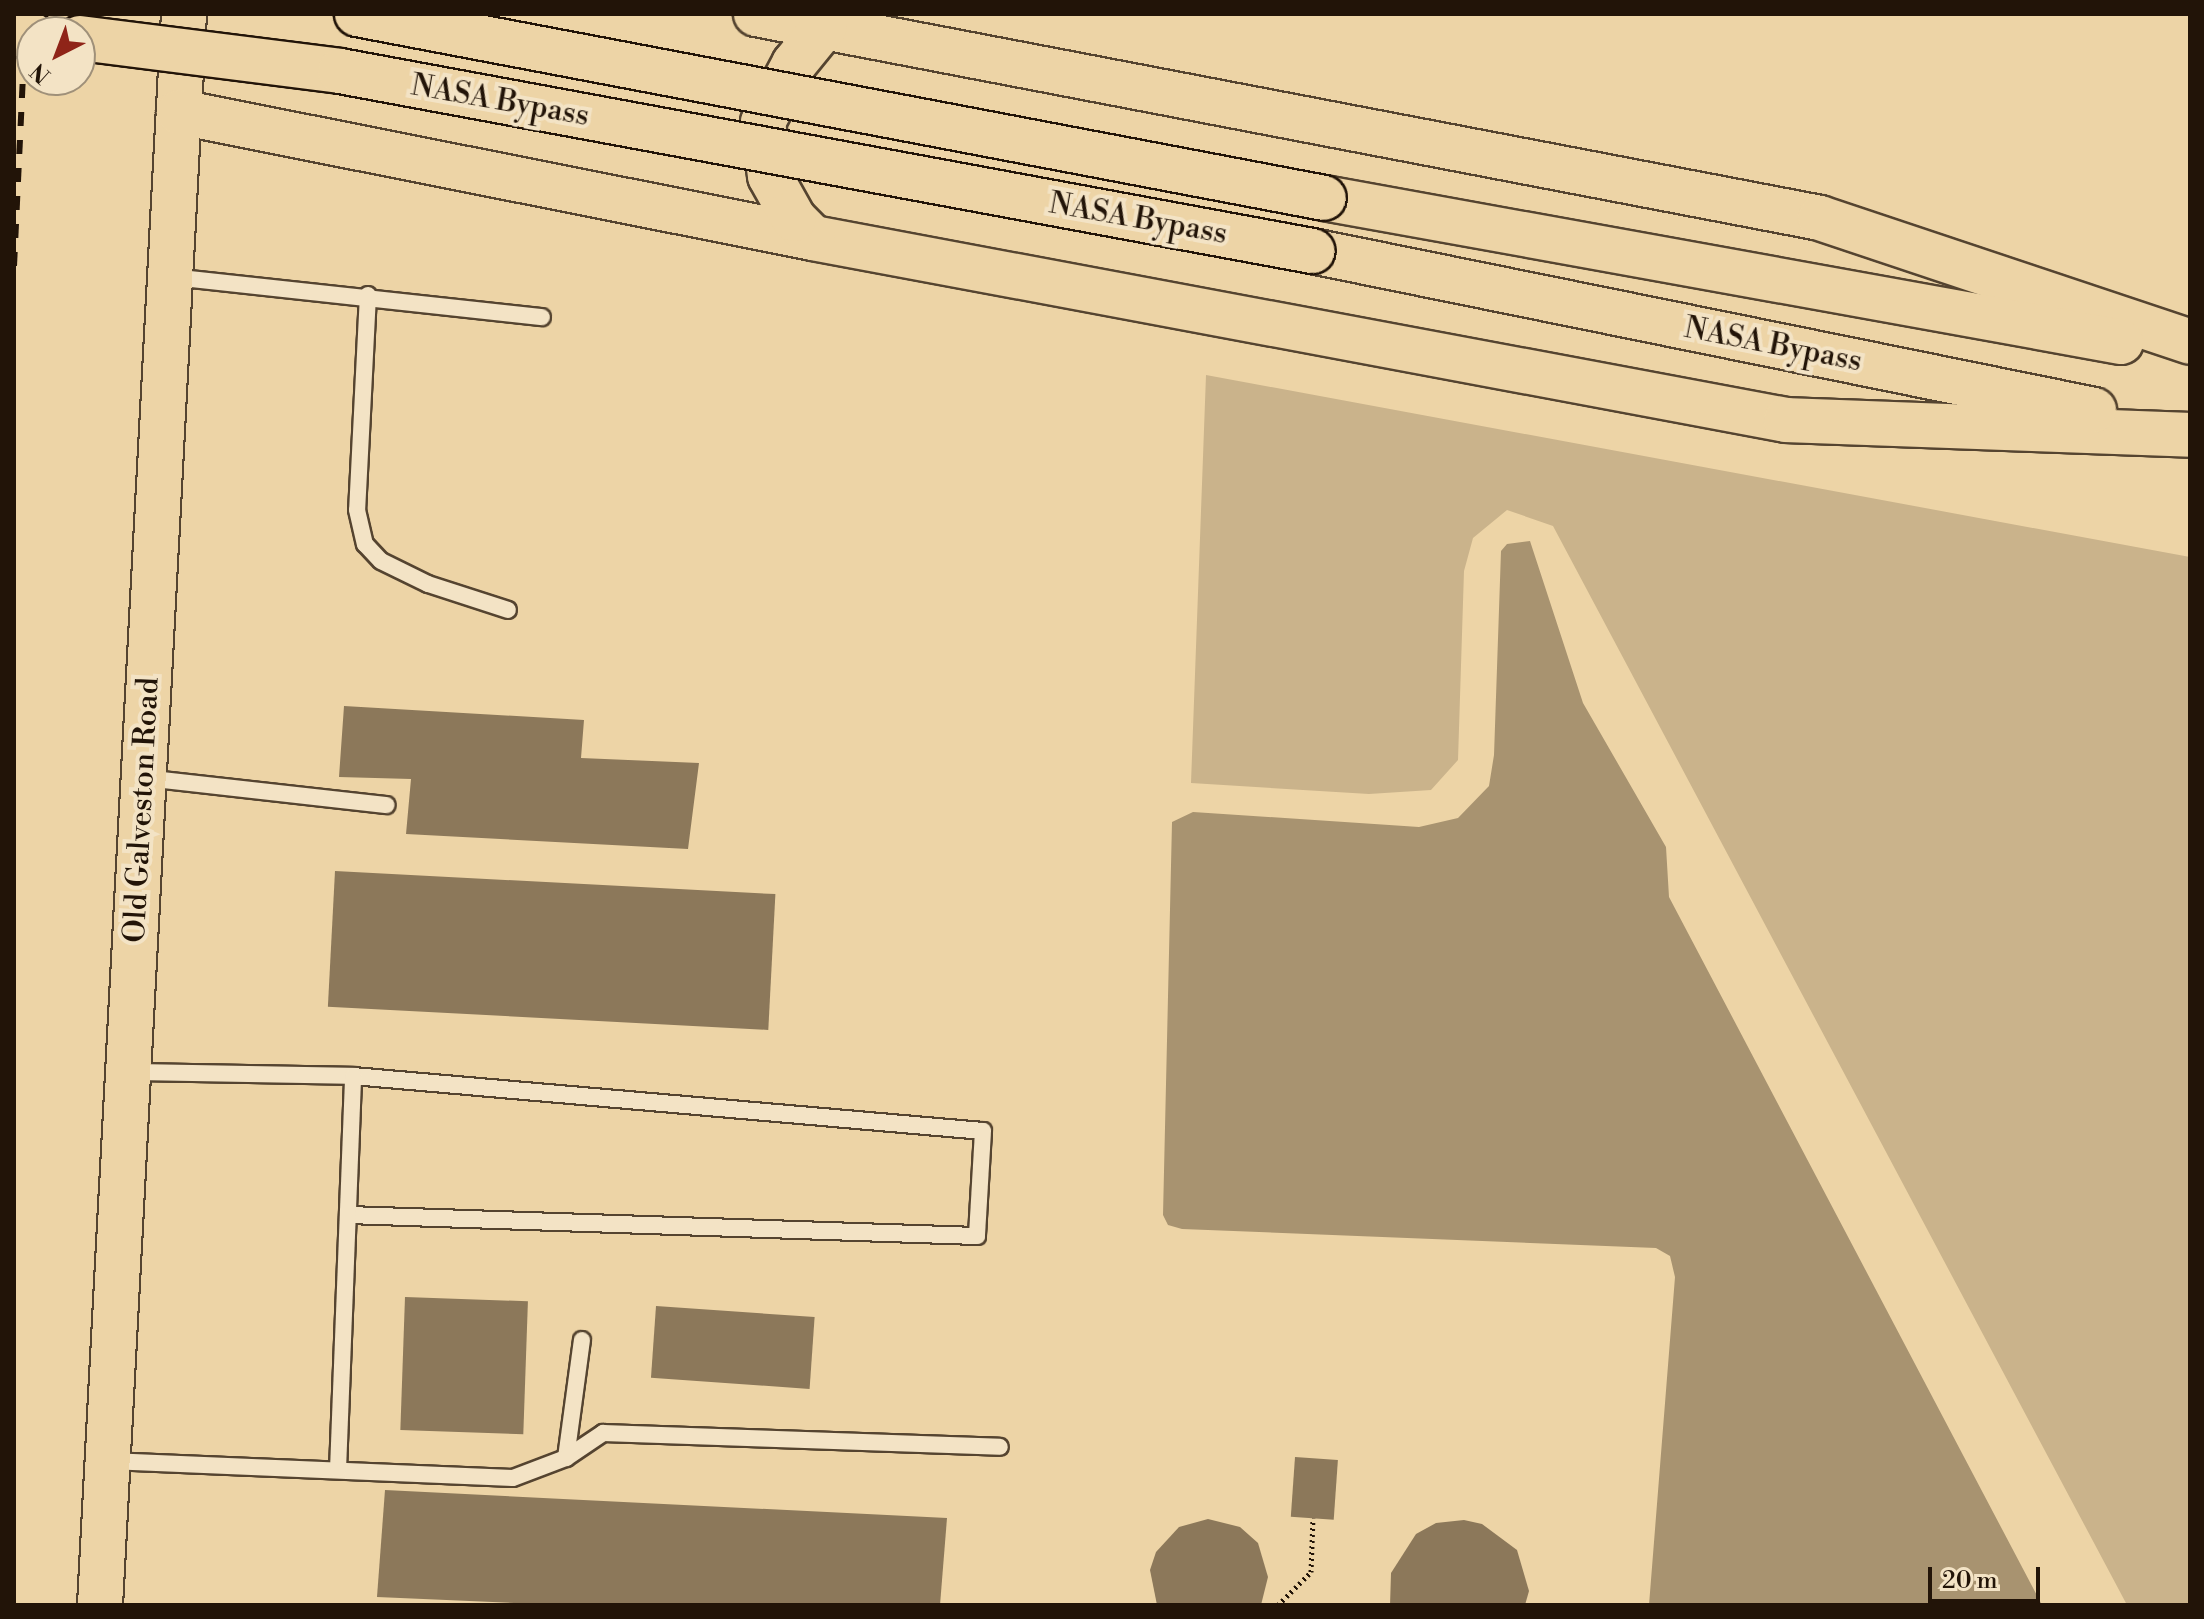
<!DOCTYPE html>
<html>
<head>
<meta charset="utf-8">
<style>
	body { margin:0 }
	#map { position:relative; width:2204px; height:1619px; overflow:hidden; background:#edd4a6; font-family:"Libre Bodoni",serif }
	div>[style] { position:absolute }
	[style*='--x'] { left:calc(var(--x)*1px); top:calc(var(--y)*1px); width:calc(var(--w)*1px); rotate:calc(var(--a)*1deg) }
	.green>* { inset:0; background:#cab38b }
	.water>* { inset:0; background:#a89370 }
	.building>* { inset:0; background:#8c785a; transform-origin:0 0 }
	.path>* { height:5px; margin-top:-2.5px; transform-origin:0; background:repeating-linear-gradient(90deg,#221408 0 2px,transparent 0 6px) }
	.roads { filter:drop-shadow(2px 0 #554430) drop-shadow(-2px 0 #554430) drop-shadow(0 2px #554430) drop-shadow(0 -2px #554430) }
	.lane>* { height:16px; margin:-8px; padding:0 8px; transform-origin:8px; border-radius:8px; background:#f3e3c5 }
	.primary>* { height:44px; margin:-22px; padding:0 22px; transform-origin:22px; border-radius:22px; background:#edd4a6 }
	.highway>* { height:44px; margin:-22px; padding:0 22px; transform-origin:22px; border-radius:22px; background:#edd4a6 }
	.rail>* { height:6px; margin-top:-3px; transform-origin:0; background:repeating-linear-gradient(90deg,#221408 0 14px,transparent 0 28px) }
	.bridges { filter:drop-shadow(2px 0 #221408) drop-shadow(-2px 0 #221408) drop-shadow(0 2px #221408) drop-shadow(0 -2px #221408) }
	.highway-bridge>* { height:44px; margin:-22px; padding:0 22px; transform-origin:22px; border-radius:22px; background:#edd4a6 }
	span { translate:-50% -50%; white-space:nowrap; text-align:center; line-height:1.15; -webkit-text-stroke:8px #f3e3c5; paint-order:stroke }
	.street-label { font-size:30px; color:#221408 }
	.frame { position:absolute; inset:0; border:16px solid #221408; pointer-events:none }
	.north { position:absolute; left:16px; top:16px; width:80px; height:80px; box-sizing:border-box; background:#f3e3c5; border:2px solid #9f9079; border-radius:50%; rotate:222deg; font-size:22px; font-weight:700; line-height:32px; text-align:center; color:#221408 }
	.north::after { content:''; display:block; margin:auto; width:28px; height:36px; background:#8f2418; clip-path:polygon(50% 0,100% 100%,50% 72%,0 100%) }
	.scale { position:absolute; left:1928px; top:1567px; width:112px; height:36px; box-sizing:border-box; border:4px solid #221408; border-top:0; padding-left:10px; font-size:24px; line-height:28px; white-space:nowrap; color:#221408; -webkit-text-stroke:6px #f3e3c5; paint-order:stroke }
</style>
</head>
<body>
<div id="map">
	<div class="green">
		<div style="clip-path:polygon(1206px 375px,2190px 557px,2190px 1605px,2127px 1605px,1553px 526px,1507px 510px,1473px 538px,1464px 571px,1458px 760px,1431px 790px,1369px 794px,1191px 783px)"></div>
	</div>
	<div class="water">
		<div style="clip-path:polygon(1530px 541px,1583px 703px,1666px 847px,1669px 897px,2042px 1605px,1649px 1605px,1675px 1277px,1670px 1256px,1656px 1248px,1182px 1229px,1168px 1225px,1163px 1215px,1172px 822px,1193px 812px,1419px 827px,1458px 818px,1489px 786px,1494px 755px,1501px 551px,1507px 544px)"></div>
	</div>
	<div class="building">
		<div style="clip-path:polygon(344px 706px,584px 720px,581px 758px,699px 763px,688px 849px,406px 834px,411px 779px,339px 777px)"></div>
		<div style="left:335px;top:871px;width:441px;height:136px;rotate:3deg"></div>
		<div style="left:405px;top:1297px;width:123px;height:133px;rotate:2deg"></div>
		<div style="left:656px;top:1306px;width:159px;height:72px;rotate:4deg"></div>
		<div style="left:1295px;top:1457px;width:43px;height:60px;rotate:4deg"></div>
		<div style="clip-path:polygon(385px 1490px,947px 1518px,940px 1605px,563px 1605px,377px 1597px)"></div>
		<div style="clip-path:polygon(1208px 1519px,1240px 1527px,1258px 1543px,1268px 1577px,1261px 1605px,1157px 1605px,1150px 1570px,1156px 1552px,1179px 1527px)"></div>
		<div style="clip-path:polygon(1464px 1520px,1482px 1524px,1517px 1550px,1529px 1591px,1525px 1605px,1390px 1605px,1391px 1573px,1416px 1534px,1436px 1523px)"></div>
	</div>
	<div class="path">
		<div style="--x:1278;--y:1605;--w:47;--a:-45"></div>
		<div style="--x:1311;--y:1572;--w:54;--a:-87.9"></div>
	</div>
	<div class="roads">
		<div class="lane">
			<div style="--x:172;--y:277;--w:372;--a:6.2"></div>
			<div style="--x:368;--y:295;--w:215;--a:92.9"></div>
			<div style="--x:357;--y:510;--w:35;--a:77"></div>
			<div style="--x:365;--y:544;--w:23;--a:47"></div>
			<div style="--x:381;--y:561;--w:52;--a:26.1"></div>
			<div style="--x:428;--y:584;--w:84;--a:18"></div>
			<div style="--x:145;--y:778;--w:243;--a:6.4"></div>
			<div style="--x:130;--y:1072;--w:223;--a:1"></div>
			<div style="--x:353;--y:1076;--w:632;--a:4.99"></div>
			<div style="--x:983;--y:1131;--w:105;--a:93.3"></div>
			<div style="--x:977;--y:1236;--w:629;--a:-178.09"></div>
			<div style="--x:566;--y:1458;--w:119;--a:-82.3"></div>
			<div style="--x:109;--y:1461;--w:404;--a:2.4"></div>
			<div style="--x:513;--y:1478;--w:57;--a:-20.7"></div>
			<div style="--x:566;--y:1458;--w:45;--a:-34"></div>
			<div style="--x:603;--y:1433;--w:397;--a:2"></div>
			<div style="--x:338;--y:1470;--w:394;--a:-87.8"></div>
		</div>
		<div class="primary">
			<div style="--x:100;--y:1605;--w:1593;--a:-86.98"></div>
		</div>
		<div class="highway">
			<div style="--x:756;--y:14;--w:1083;--a:10.85"></div>
			<div style="--x:1820;--y:218;--w:390;--a:18.5"></div>
			<div style="--x:179;--y:112;--w:646;--a:11.24"></div>
			<div style="--x:813;--y:238;--w:990;--a:10.59"></div>
			<div style="--x:1786;--y:420;--w:404;--a:2.1"></div>
			<div style="--x:1324;--y:198;--w:810;--a:10.24"></div>
			<div style="--x:813;--y:238;--w:27;--a:-135"></div>
			<div style="--x:794;--y:219;--w:49;--a:-119.2"></div>
			<div style="--x:770;--y:176;--w:54;--a:-97.4"></div>
			<div style="--x:763;--y:122;--w:66;--a:-61.9"></div>
			<div style="--x:794;--y:64;--w:49;--a:-50.8"></div>
			<div style="--x:1312;--y:251;--w:798;--a:11.49"></div>
		</div>
	</div>
	<div class="rail">
		<div style="--x:14;--y:266;--w:252;--a:-87.3"></div>
	</div>
	<div class="bridges">
		<div class="highway-bridge">
			<div style="--x:357;--y:14;--w:984;--a:10.77"></div>
			<div style="--x:14;--y:34;--w:18;--a:3"></div>
			<div style="--x:80;--y:38;--w:262;--a:7.2"></div>
			<div style="--x:340;--y:71;--w:989;--a:10.49"></div>
		</div>
	</div>
	<div class="street-label">
		<span style="left:500px;top:101px;rotate:10deg">NASA Bypass</span>
		<span style="left:1138px;top:219px;rotate:10deg">NASA Bypass</span>
		<span style="left:1773px;top:345px;rotate:11deg">NASA Bypass</span>
		<span style="left:142px;top:810px;rotate:-87deg">Old Galveston Road</span>
	</div>
	<div class="frame"></div>
	<div class="north">N</div>
	<div class="scale">20 m</div>
</div>
</body>
</html>
